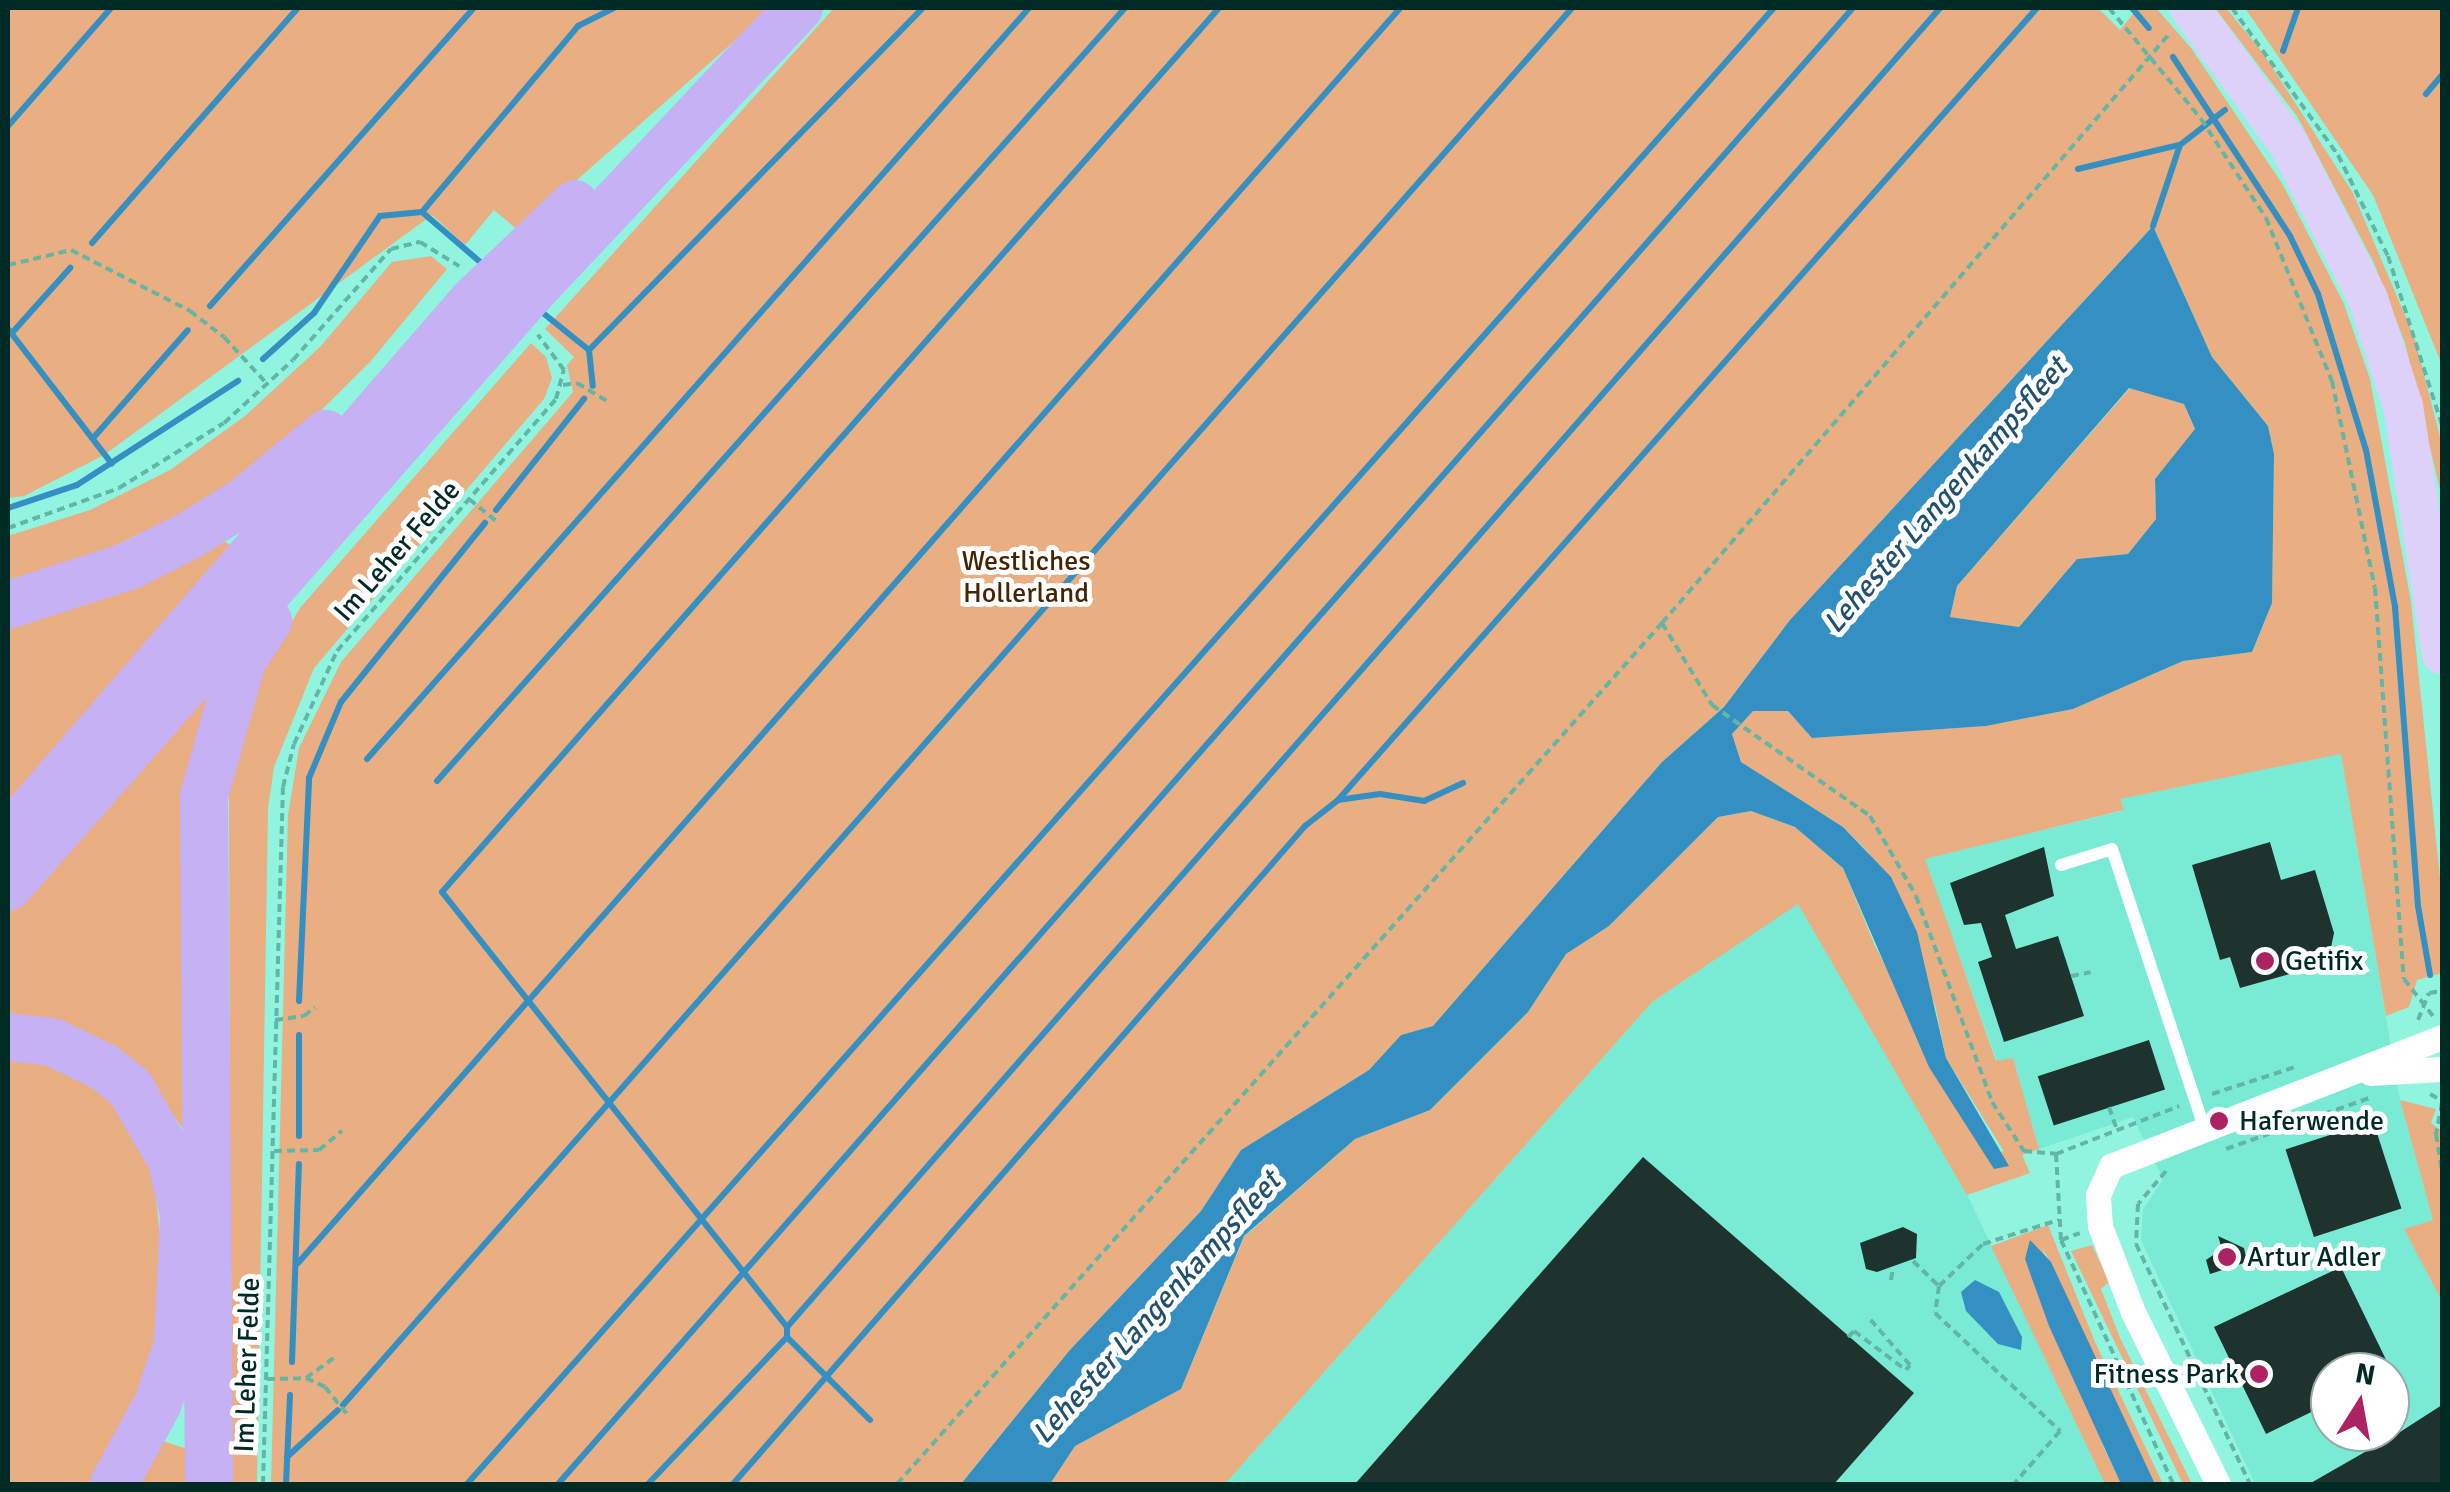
<!DOCTYPE html>
<html>
<head>
<meta charset="utf-8">
<style>
	body { margin:0 }
	#map { position:relative; width:2450px; height:1492px; overflow:hidden; background:#90f4df; font-family:Signika,sans-serif }
	div>[style] { position:absolute }
	[style*='--x'] { left:calc(var(--x)*1px); top:calc(var(--y)*1px); width:calc(var(--w)*1px); rotate:calc(var(--a)*1deg) }
	.built>* { inset:0; background:#79ead3 }
	.green>* { inset:0; background:#e9ae81 }
	.water>* { inset:0; background:#348fc3 }
	.stream>* { height:6px; margin:-3px; padding:0 3px; transform-origin:3px; border-radius:3px; background:#348fc3 }
	.building>* { inset:0; background:#1e332e; transform-origin:0 0 }
	.path>* { height:4px; margin-top:-2px; transform-origin:0; background:repeating-linear-gradient(90deg,#63b6a5 0 8px,transparent 0 13px) }
	.lane>* { height:12px; margin:-6px; padding:0 6px; transform-origin:6px; border-radius:6px; background:#fff }
	.street>* { height:25px; margin:-12.5px; padding:0 12.5px; transform-origin:12.5px; border-radius:12.5px; background:#fff }
	.primary>* { height:40px; margin:-20px; padding:0 20px; transform-origin:20px; border-radius:20px; background:#ddd0f9 }
	.highway>* { height:48px; margin:-24px; padding:0 24px; transform-origin:24px; border-radius:24px; background:#c6b1f5 }
	.dots>* { width:28px; height:28px; translate:-50% -50%; box-sizing:border-box; border:5px solid #fff; border-radius:50% }
	span { translate:-50% -50%; white-space:nowrap; text-align:center; line-height:1.15; -webkit-text-stroke:10px #fff; paint-order:stroke }
	.street-label { font-size:28px; color:#002b24 }
	.park-label { font-size:28px; color:#462301 }
	.poi-label { font-size:28px; color:#002b24 }
	.left { translate:0 -50%; text-align:left }
	.right { translate:-100% -50%; text-align:right }
	.water-label { font-size:30px; color:#22516e; font-style:italic }
	.frame { position:absolute; inset:0; border:10px solid #002b24; pointer-events:none }
	.north { position:absolute; left:2310px; top:1352px; width:100px; height:100px; box-sizing:border-box; background:#fff; border:2px solid #99aaa7; border-radius:50%; rotate:11deg; font-size:28px; font-weight:700; line-height:40px; text-align:center; color:#002b24 }
	.north::after { content:''; display:block; margin:auto; width:35px; height:45px; background:#ac2262; clip-path:polygon(50% 0,100% 100%,50% 72%,0 100%) }
</style>
</head>
<body>
<div id="map">
	<div class="built">
		<div style="clip-path:polygon(evenodd,2341px 754px,2400px 1100px,2433px 1220px,2405px 1229px,2442px 1301px,2442px 1484px,2255px 1484px,2141px 1240px,2143px 1210px,2163px 1179px,2133px 1117px,2039px 1149px,2013px 1059px,1997px 1061px,1924px 859px,2123px 811px,2119px 799px,2341px 754px,2330px 1372px,2390px 1372px,2390px 1432px,2330px 1432px,2330px 1372px)"></div>
		<div style="clip-path:polygon(1799px 903px,1962px 1184px,2105px 1484px,1225px 1484px,1652px 1002px)"></div>
	</div>
	<div class="green">
		<div style="clip-path:polygon(8px 8px,772px 8px,519px 231px,494px 210px,465px 245px,432px 215px,104px 455px,24px 496px,8px 498px)"></div>
		<div style="clip-path:polygon(834px 8px,2098px 8px,2120px 30px,2138px 8px,2156px 8px,2191px 48px,2283px 185px,2344px 304px,2370px 379px,2411px 602px,2442px 897px,2442px 973px,2417px 980px,2409px 1007px,2386px 1016px,2341px 754px,2120px 799px,2124px 810px,1925px 859px,1996px 1061px,2013px 1058px,2039px 1149px,2022px 1155px,2030px 1173px,1967px 1195px,1798px 904px,1652px 1002px,1225px 1484px,1050px 1484px,1075px 1446px,1181px 1389px,1244px 1237px,1355px 1139px,1430px 1110px,1528px 1012px,1566px 954px,1609px 926px,1718px 817px,1751px 811px,1795px 827px,1843px 868px,1875px 946px,1994px 1169px,2003px 1150px,1946px 1058px,1935px 1005px,1868px 852px,1843px 827px,1741px 762px,1732px 734px,1753px 711px,1788px 711px,1812px 738px,1986px 726px,2073px 709px,2183px 661px,2252px 652px,2272px 603px,2274px 454px,2268px 426px,2212px 357px,2153px 226px,1790px 620px,1724px 707px,1662px 762px,1433px 1026px,1401px 1035px,1369px 1070px,1241px 1150px,1201px 1211px,1069px 1351px,961px 1484px,271px 1484px,288px 815px,299px 748px,341px 662px,573px 392px,567px 365px,574px 357px,545px 329px)"></div>
		<div style="clip-path:polygon(2215px 8px,2226px 8px,2263px 53px,2353px 193px,2415px 339px,2442px 445px,2442px 498px,2405px 343px,2374px 263px,2297px 116px)"></div>
		<div style="clip-path:polygon(2245px 8px,2442px 8px,2442px 365px,2373px 195px)"></div>
		<div style="clip-path:polygon(431px 256px,447px 269px,370px 362px,279px 452px,187px 511px,81px 562px,8px 581px,8px 536px,90px 510px,170px 470px,245px 416px,320px 347px,392px 262px)"></div>
		<div style="clip-path:polygon(531px 343px,546px 357px,552px 378px,544px 399px,314px 668px,274px 767px,268px 808px,257px 1484px,231px 1484px,229px 786px,265px 666px,300px 608px)"></div>
		<div style="clip-path:polygon(2130px 388px,2184px 404px,2195px 430px,2155px 479px,2156px 519px,2128px 554px,2077px 559px,2019px 627px,1950px 617px,1957px 586px)"></div>
		<div style="clip-path:polygon(214px 534px,236px 549px,8px 811px,8px 616px)"></div>
		<div style="clip-path:polygon(244px 633px,186px 1134px,143px 1070px,8px 1022px,8px 906px)"></div>
		<div style="clip-path:polygon(37px 1057px,93px 1081px,130px 1121px,153px 1169px,166px 1294px,131px 1431px,197px 1452px,199px 1484px,8px 1484px,8px 1059px)"></div>
		<div style="clip-path:polygon(2400px 1100px,2436px 1109px,2431px 1123px,2442px 1131px,2442px 1301px,2404px 1229px,2433px 1220px)"></div>
		<div style="clip-path:polygon(2048px 1225px,2095px 1342px,2163px 1484px,2155px 1484px,2042px 1246px,2103px 1446px,2121px 1484px,2105px 1484px,1991px 1246px)"></div>
		<div style="clip-path:polygon(2092px 1245px,2109px 1282px,2101px 1289px,2120px 1338px,2192px 1484px,2183px 1484px,2071px 1251px)"></div>
	</div>
	<div class="water">
		<div style="clip-path:polygon(evenodd,2153px 226px,2212px 357px,2268px 426px,2274px 454px,2272px 603px,2252px 652px,2183px 661px,2073px 709px,1986px 726px,1812px 738px,1788px 711px,1753px 711px,1732px 734px,1741px 762px,1843px 827px,1891px 877px,1917px 932px,1946px 1058px,2009px 1166px,1994px 1169px,1929px 1067px,1843px 868px,1795px 827px,1751px 811px,1718px 817px,1609px 926px,1566px 954px,1528px 1012px,1430px 1110px,1355px 1139px,1244px 1236px,1181px 1389px,1075px 1446px,1050px 1484px,961px 1484px,1069px 1351px,1201px 1211px,1241px 1150px,1369px 1070px,1401px 1035px,1433px 1026px,1662px 762px,1724px 707px,1790px 620px,2153px 226px,2129px 388px,2184px 404px,2195px 429px,2155px 479px,2156px 519px,2128px 554px,2077px 559px,2019px 627px,1950px 617px,1957px 586px,2129px 388px)"></div>
		<div style="clip-path:polygon(2030px 1240px,2051px 1262px,2155px 1484px,2121px 1484px,2049px 1326px,2025px 1259px)"></div>
		<div style="clip-path:polygon(1975px 1280px,1999px 1292px,2022px 1337px,2021px 1350px,1998px 1344px,1966px 1311px,1961px 1292px)"></div>
	</div>
	<div class="stream">
		<div style="--x:2132;--y:8;--w:26;--a:50"></div>
		<div style="--x:2283;--y:51;--w:46;--a:-70.8"></div>
		<div style="--x:2173;--y:57;--w:214;--a:56.8"></div>
		<div style="--x:2290;--y:236;--w:64;--a:64.2"></div>
		<div style="--x:2318;--y:294;--w:163;--a:72.9"></div>
		<div style="--x:2366;--y:450;--w:160;--a:79.5"></div>
		<div style="--x:2395;--y:607;--w:300;--a:85.6"></div>
		<div style="--x:2418;--y:906;--w:70;--a:80.1"></div>
		<div style="--x:2426;--y:94;--w:25;--a:-50"></div>
		<div style="--x:8;--y:126;--w:157;--a:-48.9"></div>
		<div style="--x:2078;--y:169;--w:104;--a:-13.4"></div>
		<div style="--x:422;--y:212;--w:243;--a:-50"></div>
		<div style="--x:578;--y:26;--w:40;--a:-26.6"></div>
		<div style="--x:422;--y:212;--w:84;--a:40.7"></div>
		<div style="--x:2153;--y:226;--w:85;--a:-71.6"></div>
		<div style="--x:2180;--y:145;--w:57;--a:-37.9"></div>
		<div style="--x:92;--y:243;--w:313;--a:-48.8"></div>
		<div style="--x:210;--y:306;--w:398;--a:-48.5"></div>
		<div style="--x:538;--y:309;--w:65;--a:38.8"></div>
		<div style="--x:589;--y:350;--w:36;--a:84"></div>
		<div style="--x:8;--y:329;--w:170;--a:52.4"></div>
		<div style="--x:11;--y:334;--w:89;--a:-48.2"></div>
		<div style="--x:589;--y:350;--w:478;--a:-45.7"></div>
		<div style="--x:263;--y:359;--w:69;--a:-42"></div>
		<div style="--x:314;--y:313;--w:117;--a:-55.8"></div>
		<div style="--x:380;--y:216;--w:42;--a:-5.4"></div>
		<div style="--x:94;--y:437;--w:142;--a:-48.7"></div>
		<div style="--x:8;--y:508;--w:73;--a:-18.4"></div>
		<div style="--x:77;--y:485;--w:192;--a:-32.9"></div>
		<div style="--x:496;--y:510;--w:142;--a:-51.6"></div>
		<div style="--x:367;--y:759;--w:1001;--a:-48.6"></div>
		<div style="--x:437;--y:781;--w:1035;--a:-48.33"></div>
		<div style="--x:1338;--y:800;--w:1056;--a:-48.57"></div>
		<div style="--x:299;--y:1001;--w:223;--a:-87.4"></div>
		<div style="--x:309;--y:778;--w:82;--a:-67.2"></div>
		<div style="--x:341;--y:702;--w:230;--a:-51.2"></div>
		<div style="--x:299;--y:1136;--w:101;--a:-90"></div>
		<div style="--x:298;--y:1263;--w:1670;--a:-48.71"></div>
		<div style="--x:787;--y:1327;--w:1752;--a:-48.84"></div>
		<div style="--x:292;--y:1362;--w:198;--a:-88"></div>
		<div style="--x:343;--y:1405;--w:1861;--a:-48.66"></div>
		<div style="--x:870;--y:1420;--w:117;--a:-135"></div>
		<div style="--x:787;--y:1337;--w:10;--a:-90"></div>
		<div style="--x:787;--y:1327;--w:555;--a:-128.42"></div>
		<div style="--x:442;--y:892;--w:1177;--a:-48.69"></div>
		<div style="--x:287;--y:1457;--w:69;--a:-42.7"></div>
		<div style="--x:286;--y:1484;--w:89;--a:-87.4"></div>
		<div style="--x:467;--y:1484;--w:1972;--a:-48.48"></div>
		<div style="--x:558;--y:1484;--w:1964;--a:-48.74"></div>
		<div style="--x:648;--y:1484;--w:202;--a:-46.6"></div>
		<div style="--x:733;--y:1484;--w:872;--a:-49"></div>
		<div style="--x:1305;--y:826;--w:42;--a:-38.2"></div>
		<div style="--x:1338;--y:800;--w:42;--a:-8.1"></div>
		<div style="--x:1380;--y:794;--w:45;--a:9"></div>
		<div style="--x:1424;--y:801;--w:43;--a:-24.8"></div>
	</div>
	<div class="building">
		<div style="clip-path:polygon(2270px 842px,2281px 880px,2315px 870px,2334px 933px,2330px 952px,2318px 966px,2240px 988px,2230px 957px,2220px 960px,2192px 865px)"></div>
		<div style="clip-path:polygon(2044px 847px,2054px 896px,2005px 915px,2016px 949px,2058px 936px,2084px 1016px,2004px 1042px,1978px 962px,1992px 957px,1981px 923px,1964px 925px,1950px 883px)"></div>
		<div style="left:2149px;top:1040px;width:52px;height:117px;rotate:72deg"></div>
		<div style="left:2373px;top:1121px;width:92px;height:92px;rotate:72deg"></div>
		<div style="clip-path:polygon(1643px 1157px,1914px 1393px,1834px 1484px,1355px 1484px)"></div>
		<div style="clip-path:polygon(1903px 1227px,1917px 1234px,1916px 1258px,1877px 1272px,1866px 1269px,1860px 1243px)"></div>
		<div style="clip-path:polygon(2218px 1236px,2244px 1248px,2247px 1262px,2210px 1274px,2206px 1260px,2222px 1249px)"></div>
		<div style="clip-path:polygon(2341px 1267px,2392px 1372px,2330px 1372px,2330px 1403px,2266px 1434px,2214px 1327px)"></div>
		<div style="clip-path:polygon(2442px 1405px,2442px 1484px,2309px 1484px,2400px 1432px)"></div>
	</div>
	<div class="path">
		<div style="--x:2109;--y:8;--w:144;--a:50.3"></div>
		<div style="--x:2201;--y:119;--w:118;--a:56.7"></div>
		<div style="--x:2266;--y:218;--w:176;--a:68"></div>
		<div style="--x:2332;--y:381;--w:211;--a:78.3"></div>
		<div style="--x:2375;--y:588;--w:392;--a:85.8"></div>
		<div style="--x:2404;--y:979;--w:47;--a:51.9"></div>
		<div style="--x:2232;--y:8;--w:181;--a:54.2"></div>
		<div style="--x:2338;--y:155;--w:113;--a:63.7"></div>
		<div style="--x:2388;--y:256;--w:177;--a:72.3"></div>
		<div style="--x:8;--y:265;--w:65;--a:-13.4"></div>
		<div style="--x:71;--y:250;--w:134;--a:27.1"></div>
		<div style="--x:190;--y:311;--w:43;--a:37.4"></div>
		<div style="--x:224;--y:337;--w:64;--a:47.5"></div>
		<div style="--x:563;--y:385;--w:14;--a:-8"></div>
		<div style="--x:577;--y:383;--w:37;--a:31"></div>
		<div style="--x:469;--y:499;--w:38;--a:39"></div>
		<div style="--x:8;--y:528;--w:118;--a:-19.8"></div>
		<div style="--x:119;--y:488;--w:123;--a:-31.8"></div>
		<div style="--x:224;--y:423;--w:93;--a:-42.4"></div>
		<div style="--x:293;--y:360;--w:148;--a:-48.6"></div>
		<div style="--x:391;--y:249;--w:30;--a:-14"></div>
		<div style="--x:420;--y:242;--w:46;--a:31.6"></div>
		<div style="--x:1662;--y:623;--w:96;--a:58.6"></div>
		<div style="--x:1712;--y:705;--w:193;--a:35.1"></div>
		<div style="--x:1870;--y:816;--w:92;--a:60.1"></div>
		<div style="--x:1916;--y:896;--w:220;--a:69.7"></div>
		<div style="--x:1992;--y:1102;--w:59;--a:56.9"></div>
		<div style="--x:2024;--y:1151;--w:32;--a:5"></div>
		<div style="--x:2056;--y:1154;--w:132;--a:-21.3"></div>
		<div style="--x:2071;--y:976;--w:20;--a:-11"></div>
		<div style="--x:275;--y:1020;--w:29;--a:-8"></div>
		<div style="--x:304;--y:1016;--w:14;--a:-39"></div>
		<div style="--x:2418;--y:1020;--w:29;--a:-68"></div>
		<div style="--x:2429;--y:993;--w:13;--a:-9"></div>
		<div style="--x:2212;--y:1094;--w:90;--a:-18"></div>
		<div style="--x:2430;--y:1094;--w:14;--a:30"></div>
		<div style="--x:2442;--y:1103;--w:32;--a:101"></div>
		<div style="--x:2436;--y:1134;--w:37;--a:81"></div>
		<div style="--x:2109;--y:1107;--w:24;--a:71"></div>
		<div style="--x:2226;--y:1149;--w:155;--a:-19.6"></div>
		<div style="--x:274;--y:1151;--w:45;--a:-1.3"></div>
		<div style="--x:319;--y:1150;--w:30;--a:-40"></div>
		<div style="--x:2056;--y:1154;--w:86;--a:86.7"></div>
		<div style="--x:2061;--y:1240;--w:268;--a:65.3"></div>
		<div style="--x:2166;--y:1171;--w:43;--a:130.3"></div>
		<div style="--x:2138;--y:1204;--w:40;--a:92.9"></div>
		<div style="--x:2136;--y:1244;--w:266;--a:64.6"></div>
		<div style="--x:2061;--y:1240;--w:20;--a:-20"></div>
		<div style="--x:1913;--y:1261;--w:36;--a:44"></div>
		<div style="--x:1939;--y:1286;--w:27;--a:98"></div>
		<div style="--x:1935;--y:1313;--w:172;--a:43.3"></div>
		<div style="--x:2060;--y:1431;--w:70;--a:131"></div>
		<div style="--x:1891;--y:1280;--w:12;--a:-81"></div>
		<div style="--x:1939;--y:1286;--w:61;--a:-43.7"></div>
		<div style="--x:1983;--y:1244;--w:79;--a:-17.7"></div>
		<div style="--x:1848;--y:1337;--w:8;--a:-45"></div>
		<div style="--x:1854;--y:1331;--w:65;--a:36.9"></div>
		<div style="--x:1906;--y:1370;--w:6;--a:-51"></div>
		<div style="--x:1910;--y:1365;--w:62;--a:-131.1"></div>
		<div style="--x:306;--y:1378;--w:34;--a:-36"></div>
		<div style="--x:267;--y:1379;--w:39;--a:-1"></div>
		<div style="--x:306;--y:1378;--w:21;--a:25"></div>
		<div style="--x:325;--y:1387;--w:36;--a:51"></div>
		<div style="--x:263;--y:1484;--w:697;--a:-88.36"></div>
		<div style="--x:283;--y:787;--w:44;--a:-75.7"></div>
		<div style="--x:294;--y:744;--w:102;--a:-65.2"></div>
		<div style="--x:337;--y:651;--w:334;--a:-49"></div>
		<div style="--x:556;--y:399;--w:30;--a:-75"></div>
		<div style="--x:564;--y:370;--w:44;--a:-126.6"></div>
		<div style="--x:897;--y:1484;--w:1152;--a:-48.38"></div>
		<div style="--x:1662;--y:623;--w:779;--a:-49.27"></div>
	</div>
	<div class="lane">
		<div style="--x:2061;--y:865;--w:53;--a:-17.4"></div>
		<div style="--x:2112;--y:849;--w:293;--a:71.7"></div>
	</div>
	<div class="street">
		<div style="--x:2370;--y:1073;--w:72;--a:-3.2"></div>
		<div style="--x:2218;--y:1484;--w:192;--a:-116.3"></div>
		<div style="--x:2133;--y:1312;--w:92;--a:-111"></div>
		<div style="--x:2100;--y:1226;--w:31;--a:-94"></div>
		<div style="--x:2098;--y:1195;--w:32;--a:-66"></div>
		<div style="--x:2111;--y:1166;--w:355;--a:-21.3"></div>
	</div>
	<div class="primary">
		<div style="--x:2190;--y:8;--w:169;--a:54.1"></div>
		<div style="--x:2289;--y:145;--w:173;--a:62.8"></div>
		<div style="--x:2368;--y:299;--w:113;--a:71.9"></div>
		<div style="--x:2403;--y:406;--w:251;--a:81.1"></div>
	</div>
	<div class="highway">
		<div style="--x:8;--y:605;--w:127;--a:-17.9"></div>
		<div style="--x:129;--y:566;--w:68;--a:-26.9"></div>
		<div style="--x:190;--y:535;--w:61;--a:-31.6"></div>
		<div style="--x:242;--y:503;--w:109;--a:-39.4"></div>
		<div style="--x:8;--y:837;--w:708;--a:-49.07"></div>
		<div style="--x:472;--y:302;--w:142;--a:-43.6"></div>
		<div style="--x:8;--y:887;--w:795;--a:-48.67"></div>
		<div style="--x:533;--y:290;--w:388;--a:-46.7"></div>
		<div style="--x:8;--y:1037;--w:44;--a:6.5"></div>
		<div style="--x:52;--y:1042;--w:58;--a:25.7"></div>
		<div style="--x:104;--y:1067;--w:35;--a:39"></div>
		<div style="--x:131;--y:1089;--w:83;--a:60.3"></div>
		<div style="--x:172;--y:1161;--w:55;--a:77.5"></div>
		<div style="--x:184;--y:1215;--w:128;--a:92.7"></div>
		<div style="--x:178;--y:1343;--w:63;--a:108.4"></div>
		<div style="--x:158;--y:1403;--w:92;--a:118.5"></div>
		<div style="--x:209;--y:1484;--w:688;--a:-90.42"></div>
		<div style="--x:204;--y:796;--w:140;--a:-74.3"></div>
		<div style="--x:242;--y:661;--w:48;--a:-57"></div>
	</div>
	<div class="dots">
		<div style="left:2265px;top:961px;background:#ac2262"></div>
		<div style="left:2219px;top:1121px;background:#ac2262"></div>
		<div style="left:2227px;top:1257px;background:#ac2262"></div>
		<div style="left:2259px;top:1374px;background:#ac2262"></div>
	</div>
	<div class="street-label">
		<span style="left:397px;top:551px;rotate:-49deg">Im Leher Felde</span>
		<span style="left:247px;top:1365px;rotate:-88deg">Im Leher Felde</span>
	</div>
	<div class="park-label">
		<span style="left:1026px;top:577px">Westliches<br>Hollerland</span>
	</div>
	<div class="poi-label">
		<span class="left" style="left:2285px;top:961px">Getifix</span>
		<span class="left" style="left:2239px;top:1121px">Haferwende</span>
		<span class="left" style="left:2247px;top:1257px">Artur Adler</span>
		<span class="right" style="left:2239px;top:1374px">Fitness Park</span>
	</div>
	<div class="water-label">
		<span style="left:1946px;top:496px;rotate:-49deg">Lehester Langenkampsfleet</span>
		<span style="left:1157px;top:1308px;rotate:-48deg">Lehester Langenkampsfleet</span>
	</div>
	<div class="frame"></div>
	<div class="north">N</div>
</div>
</body>
</html>
